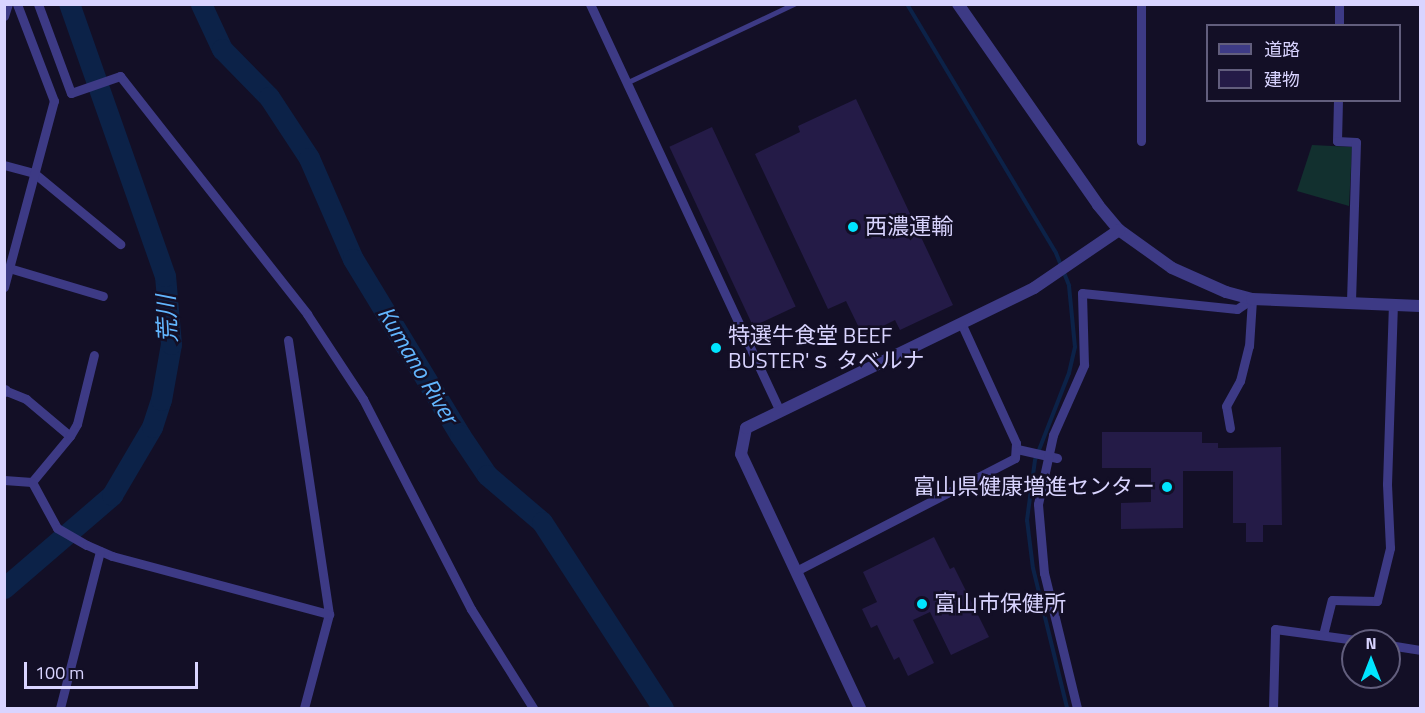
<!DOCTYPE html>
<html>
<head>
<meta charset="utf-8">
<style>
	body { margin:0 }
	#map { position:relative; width:1425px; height:713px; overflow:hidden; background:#130f26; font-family:"Titillium Web","Noto Sans JP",sans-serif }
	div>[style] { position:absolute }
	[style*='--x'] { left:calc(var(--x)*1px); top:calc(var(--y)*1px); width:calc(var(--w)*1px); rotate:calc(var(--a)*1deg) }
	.green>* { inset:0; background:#12302f }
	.stream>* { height:4px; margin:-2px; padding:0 2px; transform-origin:2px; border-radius:2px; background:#0c2248 }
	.river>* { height:21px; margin:-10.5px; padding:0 10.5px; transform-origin:10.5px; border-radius:10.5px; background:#0c2248 }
	.building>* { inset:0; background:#241b47; transform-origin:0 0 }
	.service>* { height:4.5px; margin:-2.25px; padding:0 2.25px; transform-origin:2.25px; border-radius:2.25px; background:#3d3a85 }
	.minor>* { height:9px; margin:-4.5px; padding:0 4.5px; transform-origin:4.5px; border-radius:4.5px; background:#3d3a85 }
	.tertiary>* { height:12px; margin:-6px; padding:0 6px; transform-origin:6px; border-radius:6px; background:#3d3a85 }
	.dots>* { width:16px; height:16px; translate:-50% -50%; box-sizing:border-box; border:3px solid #130f26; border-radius:50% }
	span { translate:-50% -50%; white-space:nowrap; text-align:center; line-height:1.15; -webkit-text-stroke:5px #130f26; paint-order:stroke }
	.poi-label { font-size:22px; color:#d9d4ff }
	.left { translate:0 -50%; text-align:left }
	.right { translate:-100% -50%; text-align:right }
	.water-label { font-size:24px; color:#62b6ff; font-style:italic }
	.frame { position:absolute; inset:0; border:6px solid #d9d4ff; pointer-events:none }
	.legend { position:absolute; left:1206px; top:24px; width:195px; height:78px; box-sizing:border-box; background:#130f26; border:2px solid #625e7d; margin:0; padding:8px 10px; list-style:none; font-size:18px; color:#d9d4ff }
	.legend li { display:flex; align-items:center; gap:12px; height:30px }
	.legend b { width:30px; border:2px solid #625e7d }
	.north { position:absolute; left:1341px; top:629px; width:60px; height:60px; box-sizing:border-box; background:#130f26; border:2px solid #625e7d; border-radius:50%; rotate:0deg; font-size:16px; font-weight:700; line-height:24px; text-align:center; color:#d9d4ff }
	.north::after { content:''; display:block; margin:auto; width:21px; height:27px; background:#00e5ff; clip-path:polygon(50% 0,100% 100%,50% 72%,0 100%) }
	.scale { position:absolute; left:24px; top:662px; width:174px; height:27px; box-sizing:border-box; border:3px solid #d9d4ff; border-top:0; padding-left:8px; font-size:18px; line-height:21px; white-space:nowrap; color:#d9d4ff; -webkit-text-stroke:4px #130f26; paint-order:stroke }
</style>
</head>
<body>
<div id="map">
	<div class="green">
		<div style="clip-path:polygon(1312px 145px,1352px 147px,1349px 206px,1297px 191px)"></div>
	</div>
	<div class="stream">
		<div style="--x:907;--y:4;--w:290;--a:59.1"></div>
		<div style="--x:1056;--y:253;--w:35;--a:68"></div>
		<div style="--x:1069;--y:286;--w:61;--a:84.4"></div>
		<div style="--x:1075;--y:347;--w:27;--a:103"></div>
		<div style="--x:1069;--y:373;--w:93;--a:111.3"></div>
		<div style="--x:1035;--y:460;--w:61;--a:97.6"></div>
		<div style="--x:1027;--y:520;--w:48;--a:82.9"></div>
		<div style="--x:1033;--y:568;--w:144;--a:76.3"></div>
	</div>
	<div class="river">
		<div style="--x:201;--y:4;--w:50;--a:65"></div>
		<div style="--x:222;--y:49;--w:67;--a:45.6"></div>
		<div style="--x:269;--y:97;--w:73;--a:56.7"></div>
		<div style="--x:309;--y:158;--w:110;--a:66.5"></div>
		<div style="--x:353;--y:259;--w:206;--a:58.7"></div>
		<div style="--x:460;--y:435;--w:48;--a:56"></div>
		<div style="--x:487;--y:475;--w:72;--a:40.5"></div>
		<div style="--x:542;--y:522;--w:222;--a:57"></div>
		<div style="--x:4;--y:588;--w:143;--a:-40.7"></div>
		<div style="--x:112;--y:495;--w:79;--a:-59.5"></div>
		<div style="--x:152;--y:427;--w:28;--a:-72"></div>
		<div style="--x:161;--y:400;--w:57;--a:-79.9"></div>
		<div style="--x:171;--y:344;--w:68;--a:-95"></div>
		<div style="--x:165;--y:276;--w:288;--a:-109.4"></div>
	</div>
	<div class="building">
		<div style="clip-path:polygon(856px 99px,953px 305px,900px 330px,895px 320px,863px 336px,846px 301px,828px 309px,755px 154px,800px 132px,798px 126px)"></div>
		<div style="left:712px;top:127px;width:198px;height:47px;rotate:65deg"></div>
		<div style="clip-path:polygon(1102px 432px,1202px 432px,1202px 443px,1218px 443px,1218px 448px,1281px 447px,1282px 525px,1263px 525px,1263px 542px,1246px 542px,1246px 523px,1233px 523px,1233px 471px,1183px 471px,1183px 528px,1121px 529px,1121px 503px,1151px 502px,1151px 468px,1102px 468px)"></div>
		<div style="clip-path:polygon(934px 537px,950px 569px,954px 567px,989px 637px,951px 655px,930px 612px,913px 620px,934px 663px,908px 676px,899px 657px,894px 660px,877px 625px,871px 628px,862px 609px,877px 602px,863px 572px)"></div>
	</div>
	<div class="service">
		<div style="--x:626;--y:83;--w:186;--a:-25.2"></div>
	</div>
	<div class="minor">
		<div style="--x:38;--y:4;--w:95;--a:69.7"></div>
		<div style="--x:71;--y:93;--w:52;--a:-19.1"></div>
		<div style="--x:120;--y:76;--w:303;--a:51.8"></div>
		<div style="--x:307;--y:314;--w:102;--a:56.6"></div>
		<div style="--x:363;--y:399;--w:236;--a:62.8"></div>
		<div style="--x:471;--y:609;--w:117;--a:57.9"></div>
		<div style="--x:590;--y:4;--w:449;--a:65"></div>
		<div style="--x:4;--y:16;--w:13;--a:-72"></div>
		<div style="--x:1339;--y:26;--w:22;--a:-90"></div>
		<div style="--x:1338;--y:100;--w:41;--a:91.4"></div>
		<div style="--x:1337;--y:141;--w:19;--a:3"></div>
		<div style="--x:1356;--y:142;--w:161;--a:91.8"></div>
		<div style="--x:1141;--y:141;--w:137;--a:-90"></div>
		<div style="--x:4;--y:165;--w:31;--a:15"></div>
		<div style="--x:34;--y:173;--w:112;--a:39.5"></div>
		<div style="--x:9;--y:268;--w:98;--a:16.6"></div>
		<div style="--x:4;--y:287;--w:193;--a:-75"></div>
		<div style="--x:54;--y:101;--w:104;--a:-110.9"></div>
		<div style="--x:288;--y:340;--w:277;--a:81.5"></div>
		<div style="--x:329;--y:614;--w:97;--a:104.9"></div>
		<div style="--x:4;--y:390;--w:24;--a:22"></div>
		<div style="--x:26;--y:399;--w:57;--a:40.1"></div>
		<div style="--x:70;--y:436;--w:60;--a:129.6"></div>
		<div style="--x:1230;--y:428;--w:22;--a:-100"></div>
		<div style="--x:1226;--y:406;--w:29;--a:-61"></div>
		<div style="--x:1240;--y:381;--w:36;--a:-76"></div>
		<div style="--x:1249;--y:346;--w:47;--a:-86.3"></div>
		<div style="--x:70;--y:436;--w:14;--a:-60"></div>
		<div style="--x:77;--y:424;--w:71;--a:-76.2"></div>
		<div style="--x:1017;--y:449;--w:41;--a:12.7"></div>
		<div style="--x:4;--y:480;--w:28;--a:4"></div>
		<div style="--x:32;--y:482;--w:52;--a:61.5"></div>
		<div style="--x:57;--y:528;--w:34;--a:30"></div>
		<div style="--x:87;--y:545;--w:27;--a:24"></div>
		<div style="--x:112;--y:556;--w:225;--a:15"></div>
		<div style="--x:796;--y:571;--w:246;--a:-27.3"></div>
		<div style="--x:1015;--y:458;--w:15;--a:-86"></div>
		<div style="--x:1016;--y:443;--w:132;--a:-114.6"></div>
		<div style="--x:1323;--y:635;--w:36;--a:-76"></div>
		<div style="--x:1332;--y:600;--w:45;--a:1.3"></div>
		<div style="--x:1377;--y:601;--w:55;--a:-76.2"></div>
		<div style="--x:1390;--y:548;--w:64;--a:-92.7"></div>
		<div style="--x:1387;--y:484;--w:179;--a:-88.1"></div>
		<div style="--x:1389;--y:645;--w:31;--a:9"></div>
		<div style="--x:60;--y:708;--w:162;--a:-75.7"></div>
		<div style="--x:1077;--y:708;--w:139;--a:-103.7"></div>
		<div style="--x:1044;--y:573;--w:69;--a:-95"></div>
		<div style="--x:1038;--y:504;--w:71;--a:-77.7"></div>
		<div style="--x:1053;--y:435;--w:77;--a:-66.1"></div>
		<div style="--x:1084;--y:365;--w:72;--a:-91.6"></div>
		<div style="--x:1082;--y:293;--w:156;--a:5.9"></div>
		<div style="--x:1237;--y:309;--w:18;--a:-34"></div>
		<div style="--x:1273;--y:708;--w:79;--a:-88.5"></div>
		<div style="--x:1275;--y:629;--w:89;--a:7.8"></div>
	</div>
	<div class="tertiary">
		<div style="--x:958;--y:4;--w:245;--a:55.1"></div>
		<div style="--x:1098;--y:205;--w:33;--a:50"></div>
		<div style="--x:1119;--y:230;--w:65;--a:35.6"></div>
		<div style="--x:1172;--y:268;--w:59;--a:24"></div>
		<div style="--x:1226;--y:292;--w:27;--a:15"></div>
		<div style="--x:1252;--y:299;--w:168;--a:2.4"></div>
		<div style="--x:4;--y:391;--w:1;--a:0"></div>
		<div style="--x:860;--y:708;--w:280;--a:-115.1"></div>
		<div style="--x:741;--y:454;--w:26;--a:-79"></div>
		<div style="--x:746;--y:428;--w:320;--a:-25.9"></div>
		<div style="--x:1034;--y:288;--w:103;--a:-34.3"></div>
	</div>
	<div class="dots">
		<div style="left:853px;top:227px;background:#00e5ff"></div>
		<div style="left:716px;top:348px;background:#00e5ff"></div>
		<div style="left:1167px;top:487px;background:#00e5ff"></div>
		<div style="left:922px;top:604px;background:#00e5ff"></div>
	</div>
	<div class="poi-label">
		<span class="left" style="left:865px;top:227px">西濃運輸</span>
		<span class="left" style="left:728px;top:348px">特選牛食堂 BEEF<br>BUSTER'ｓ タベルナ</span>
		<span class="right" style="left:1155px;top:487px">富山県健康増進センター</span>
		<span class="left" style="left:934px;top:604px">富山市保健所</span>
	</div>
	<div class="water-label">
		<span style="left:167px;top:319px;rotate:-93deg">荒川</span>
		<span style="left:418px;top:365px;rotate:59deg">Kumano River</span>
	</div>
	<div class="frame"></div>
	<ul class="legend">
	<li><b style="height:8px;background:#3d3a85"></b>道路</li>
	<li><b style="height:16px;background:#241b47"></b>建物</li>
	</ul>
	<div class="north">N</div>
	<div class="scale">100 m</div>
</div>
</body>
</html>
